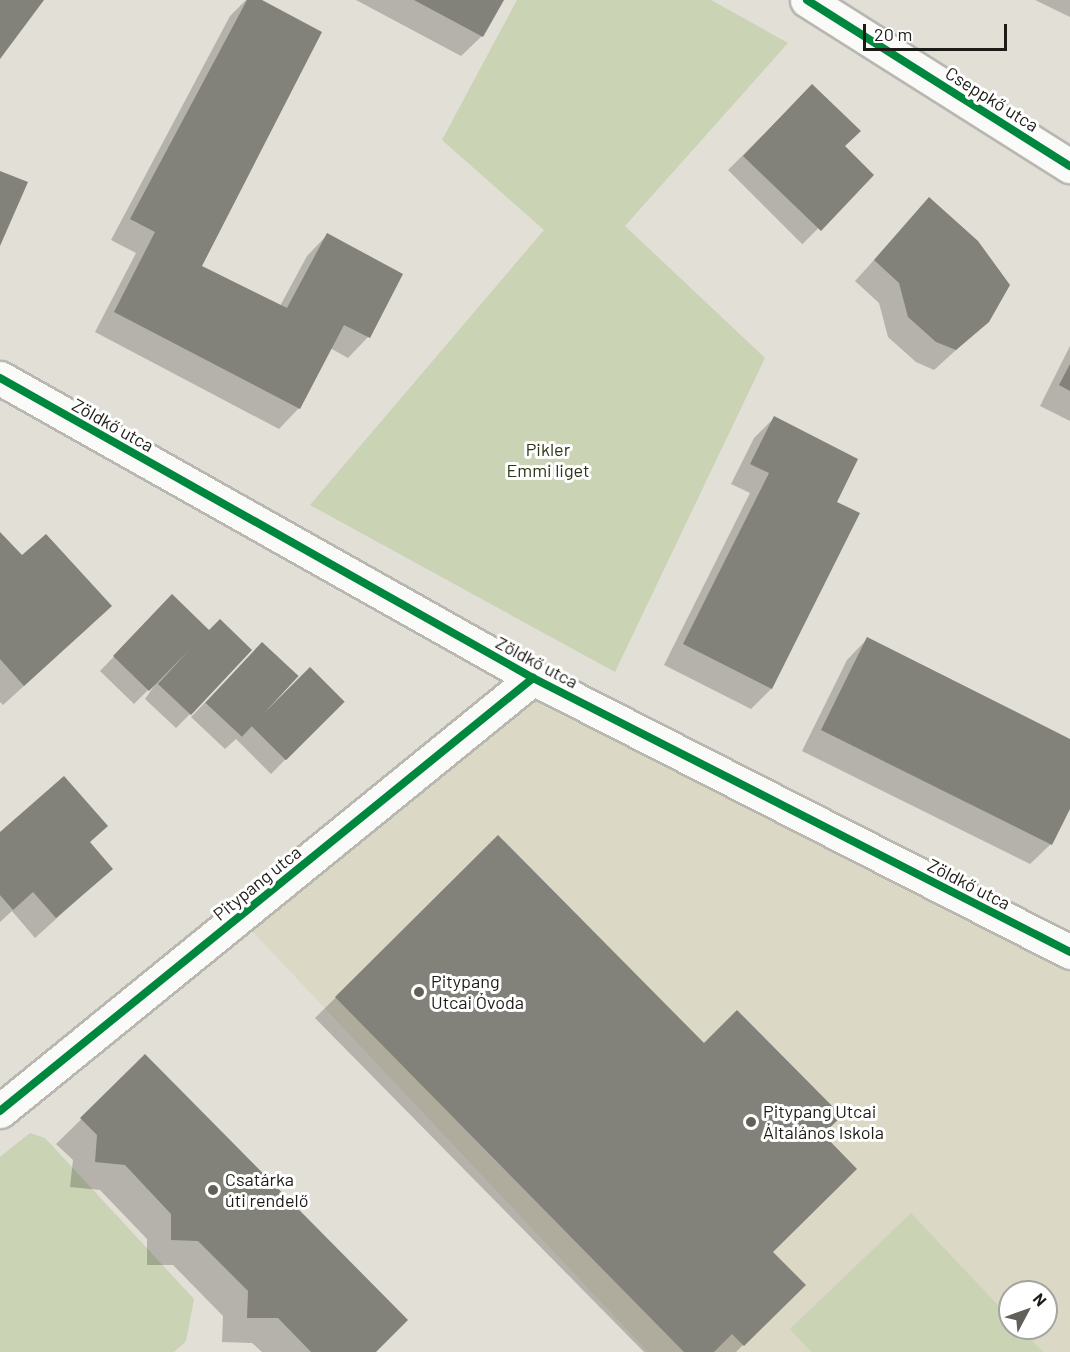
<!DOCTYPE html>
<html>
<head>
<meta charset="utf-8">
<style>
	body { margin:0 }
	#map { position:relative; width:1070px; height:1352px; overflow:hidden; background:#e1dfd6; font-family:Barlow,sans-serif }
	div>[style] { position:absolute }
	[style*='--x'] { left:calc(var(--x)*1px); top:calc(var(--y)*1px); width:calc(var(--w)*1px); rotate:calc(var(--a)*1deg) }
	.built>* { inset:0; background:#dbd8c6 }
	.green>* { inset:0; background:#cad3b4 }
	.shadow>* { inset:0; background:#0003; transform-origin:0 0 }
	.building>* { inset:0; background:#82817a; transform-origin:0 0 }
	.roads { filter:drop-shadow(2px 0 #b8b7b0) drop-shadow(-2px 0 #b8b7b0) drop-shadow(0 2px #b8b7b0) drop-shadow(0 -2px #b8b7b0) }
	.minor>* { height:33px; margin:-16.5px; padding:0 16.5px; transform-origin:16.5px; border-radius:16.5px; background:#fafaf9 }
	.cycleway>* { height:8px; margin:-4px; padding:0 4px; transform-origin:4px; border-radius:4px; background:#00873e }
	.dots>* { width:16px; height:16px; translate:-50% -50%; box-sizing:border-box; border:3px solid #fff; border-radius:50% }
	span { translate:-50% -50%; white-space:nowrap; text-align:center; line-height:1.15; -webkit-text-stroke:6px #fff; paint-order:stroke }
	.street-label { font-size:18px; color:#1c1b15 }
	.park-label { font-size:18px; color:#2b3513 }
	.poi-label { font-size:18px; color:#1c1b15 }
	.left { translate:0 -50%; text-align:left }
	.north { position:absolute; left:998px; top:1280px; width:60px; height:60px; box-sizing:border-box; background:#fff; border:2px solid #a4a4a1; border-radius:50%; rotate:49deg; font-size:16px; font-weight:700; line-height:24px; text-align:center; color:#1c1b15 }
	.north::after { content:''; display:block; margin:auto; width:21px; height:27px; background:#616059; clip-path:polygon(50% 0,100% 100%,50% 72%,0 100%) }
	.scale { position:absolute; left:863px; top:24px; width:144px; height:27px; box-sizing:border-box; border:3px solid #1c1b15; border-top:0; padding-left:8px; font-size:18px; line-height:21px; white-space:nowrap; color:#1c1b15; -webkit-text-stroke:4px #fff; paint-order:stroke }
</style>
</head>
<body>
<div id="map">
	<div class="built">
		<div style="clip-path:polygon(evenodd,533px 678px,1070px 952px,1070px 1352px,648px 1352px,239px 917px,533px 678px,1010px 1292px,1046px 1292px,1046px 1328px,1010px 1328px,1010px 1292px)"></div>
	</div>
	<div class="green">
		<div style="clip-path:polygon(517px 0,711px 0,788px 43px,625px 226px,765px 358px,615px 672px,310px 505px,544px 230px,442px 140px)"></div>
		<div style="clip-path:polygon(30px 1133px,45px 1138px,194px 1299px,186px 1341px,174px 1352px,0 1352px,0 1157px)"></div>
		<div style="clip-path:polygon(911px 1213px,1010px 1318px,1010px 1328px,1020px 1328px,1043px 1352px,811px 1352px,790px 1329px)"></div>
	</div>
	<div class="shadow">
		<div style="clip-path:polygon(246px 0,258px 0,200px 266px,280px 306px,307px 256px,327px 235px,401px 274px,368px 337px,348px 358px,330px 348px,299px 408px,279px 429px,95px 332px,136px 253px,111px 240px,230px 16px)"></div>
		<div style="clip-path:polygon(356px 0,502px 0,482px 36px,461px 56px)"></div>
		<div style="clip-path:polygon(1035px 0,1070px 0,1070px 17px)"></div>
		<div style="left:798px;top:100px;width:105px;height:99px;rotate:45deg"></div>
		<div style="clip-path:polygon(929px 199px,988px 321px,934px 370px,916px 362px,888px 337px,879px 303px,855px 281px)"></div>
		<div style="clip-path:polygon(1070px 346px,1070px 421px,1040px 406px)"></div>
		<div style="clip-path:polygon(774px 418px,835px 503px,858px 514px,771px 689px,751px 709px,664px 665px,750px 493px,731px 484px,754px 438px)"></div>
		<div style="clip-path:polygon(0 534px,90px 626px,3px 705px,0 702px)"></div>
		<div style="clip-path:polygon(158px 611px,208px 632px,190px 714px,176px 728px,145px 699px,159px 679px,134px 704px,100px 671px)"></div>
		<div style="clip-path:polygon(867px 639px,1070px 741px,1070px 805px,1051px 844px,1030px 864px,802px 751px,847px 660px)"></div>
		<div style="clip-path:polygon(248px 658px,268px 711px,342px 702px,271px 774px,236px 739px,225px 749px,191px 717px)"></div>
		<div style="clip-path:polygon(0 834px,89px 843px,111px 869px,35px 938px,12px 911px,0 922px)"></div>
		<div style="clip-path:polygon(498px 837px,704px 1045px,771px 1252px,803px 1285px,736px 1352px,644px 1352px,315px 1018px)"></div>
		<div style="clip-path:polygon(145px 1057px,374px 1352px,262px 1352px,252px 1343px,222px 1342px,223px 1316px,173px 1265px,147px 1265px,147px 1239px,100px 1190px,70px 1187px,73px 1160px,56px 1144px)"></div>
	</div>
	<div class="building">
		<div style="clip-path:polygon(0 0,44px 0,0 59px)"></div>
		<div style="clip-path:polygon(247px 0,262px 0,322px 32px,202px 266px,287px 308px,327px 233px,403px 274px,370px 338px,344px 325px,300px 409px,114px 312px,155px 232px,130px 219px)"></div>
		<div style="clip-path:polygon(414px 0,504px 0,483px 37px)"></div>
		<div style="clip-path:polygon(812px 84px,861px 131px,845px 146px,874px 175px,821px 231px,743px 156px)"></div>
		<div style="clip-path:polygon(0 171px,28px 182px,0 246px)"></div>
		<div style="clip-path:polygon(929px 197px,978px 241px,1010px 285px,989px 322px,956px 350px,936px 342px,908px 317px,899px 283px,874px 260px)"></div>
		<div style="clip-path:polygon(1070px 364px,1070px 391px,1059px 385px)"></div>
		<div style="clip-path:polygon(774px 416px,858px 459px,837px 502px,860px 513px,772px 689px,683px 644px,769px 473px,750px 464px)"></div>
		<div style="clip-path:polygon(0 532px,22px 555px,46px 534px,112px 606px,24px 686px,0 659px)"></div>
		<div style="clip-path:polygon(172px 594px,209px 630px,220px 619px,252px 650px,191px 715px,158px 684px,190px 649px,149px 691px,113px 656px)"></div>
		<div style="clip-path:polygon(867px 637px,1070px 739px,1070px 809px,1052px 845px,821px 730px)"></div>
		<div style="left:262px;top:642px;width:50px;height:83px;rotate:43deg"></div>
		<div style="left:310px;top:667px;width:49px;height:83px;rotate:45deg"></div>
		<div style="clip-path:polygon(64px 776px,108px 826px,90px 842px,113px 869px,56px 918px,33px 892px,13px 910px,0 895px,0 832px)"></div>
		<div style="clip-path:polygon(498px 835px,704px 1043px,737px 1010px,842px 1116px,823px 1134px,857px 1169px,773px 1252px,806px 1285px,744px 1346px,732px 1334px,714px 1352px,684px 1352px,335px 997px)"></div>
		<div style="clip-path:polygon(145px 1054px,408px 1320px,376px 1352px,311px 1352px,278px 1318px,247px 1318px,248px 1291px,198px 1241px,171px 1240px,171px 1214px,125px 1165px,95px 1162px,97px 1135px,80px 1118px)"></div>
	</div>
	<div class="roads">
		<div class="minor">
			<div style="--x:807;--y:0;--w:311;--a:32.3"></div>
			<div style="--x:0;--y:378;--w:612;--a:29.37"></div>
			<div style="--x:533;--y:678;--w:603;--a:27.03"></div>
			<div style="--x:0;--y:1111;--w:687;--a:-39.09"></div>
		</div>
	</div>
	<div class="cycleway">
		<div style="--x:807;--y:0;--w:311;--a:32.3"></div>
		<div style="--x:0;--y:378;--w:612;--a:29.37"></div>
		<div style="--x:533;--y:678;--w:603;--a:27.03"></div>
		<div style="--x:0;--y:1111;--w:687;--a:-39.09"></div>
	</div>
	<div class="dots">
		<div style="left:419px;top:992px;background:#616059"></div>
		<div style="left:751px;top:1122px;background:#616059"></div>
		<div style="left:213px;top:1190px;background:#616059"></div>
	</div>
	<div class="street-label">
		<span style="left:992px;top:99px;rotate:32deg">Cseppkő utca</span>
		<span style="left:113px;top:425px;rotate:29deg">Zöldkő utca</span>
		<span style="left:537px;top:662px;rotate:28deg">Zöldkő utca</span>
		<span style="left:257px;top:883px;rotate:-39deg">Pitypang utca</span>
		<span style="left:969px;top:884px;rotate:27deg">Zöldkő utca</span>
	</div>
	<div class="park-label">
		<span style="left:548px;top:460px">Pikler<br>Emmi liget</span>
	</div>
	<div class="poi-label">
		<span class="left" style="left:431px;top:992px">Pitypang<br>Utcai Óvoda</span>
		<span class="left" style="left:763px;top:1122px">Pitypang Utcai<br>Általános Iskola</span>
		<span class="left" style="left:225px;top:1190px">Csatárka<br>úti rendelő</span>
	</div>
	<div class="north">N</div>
	<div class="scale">20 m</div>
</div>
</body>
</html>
